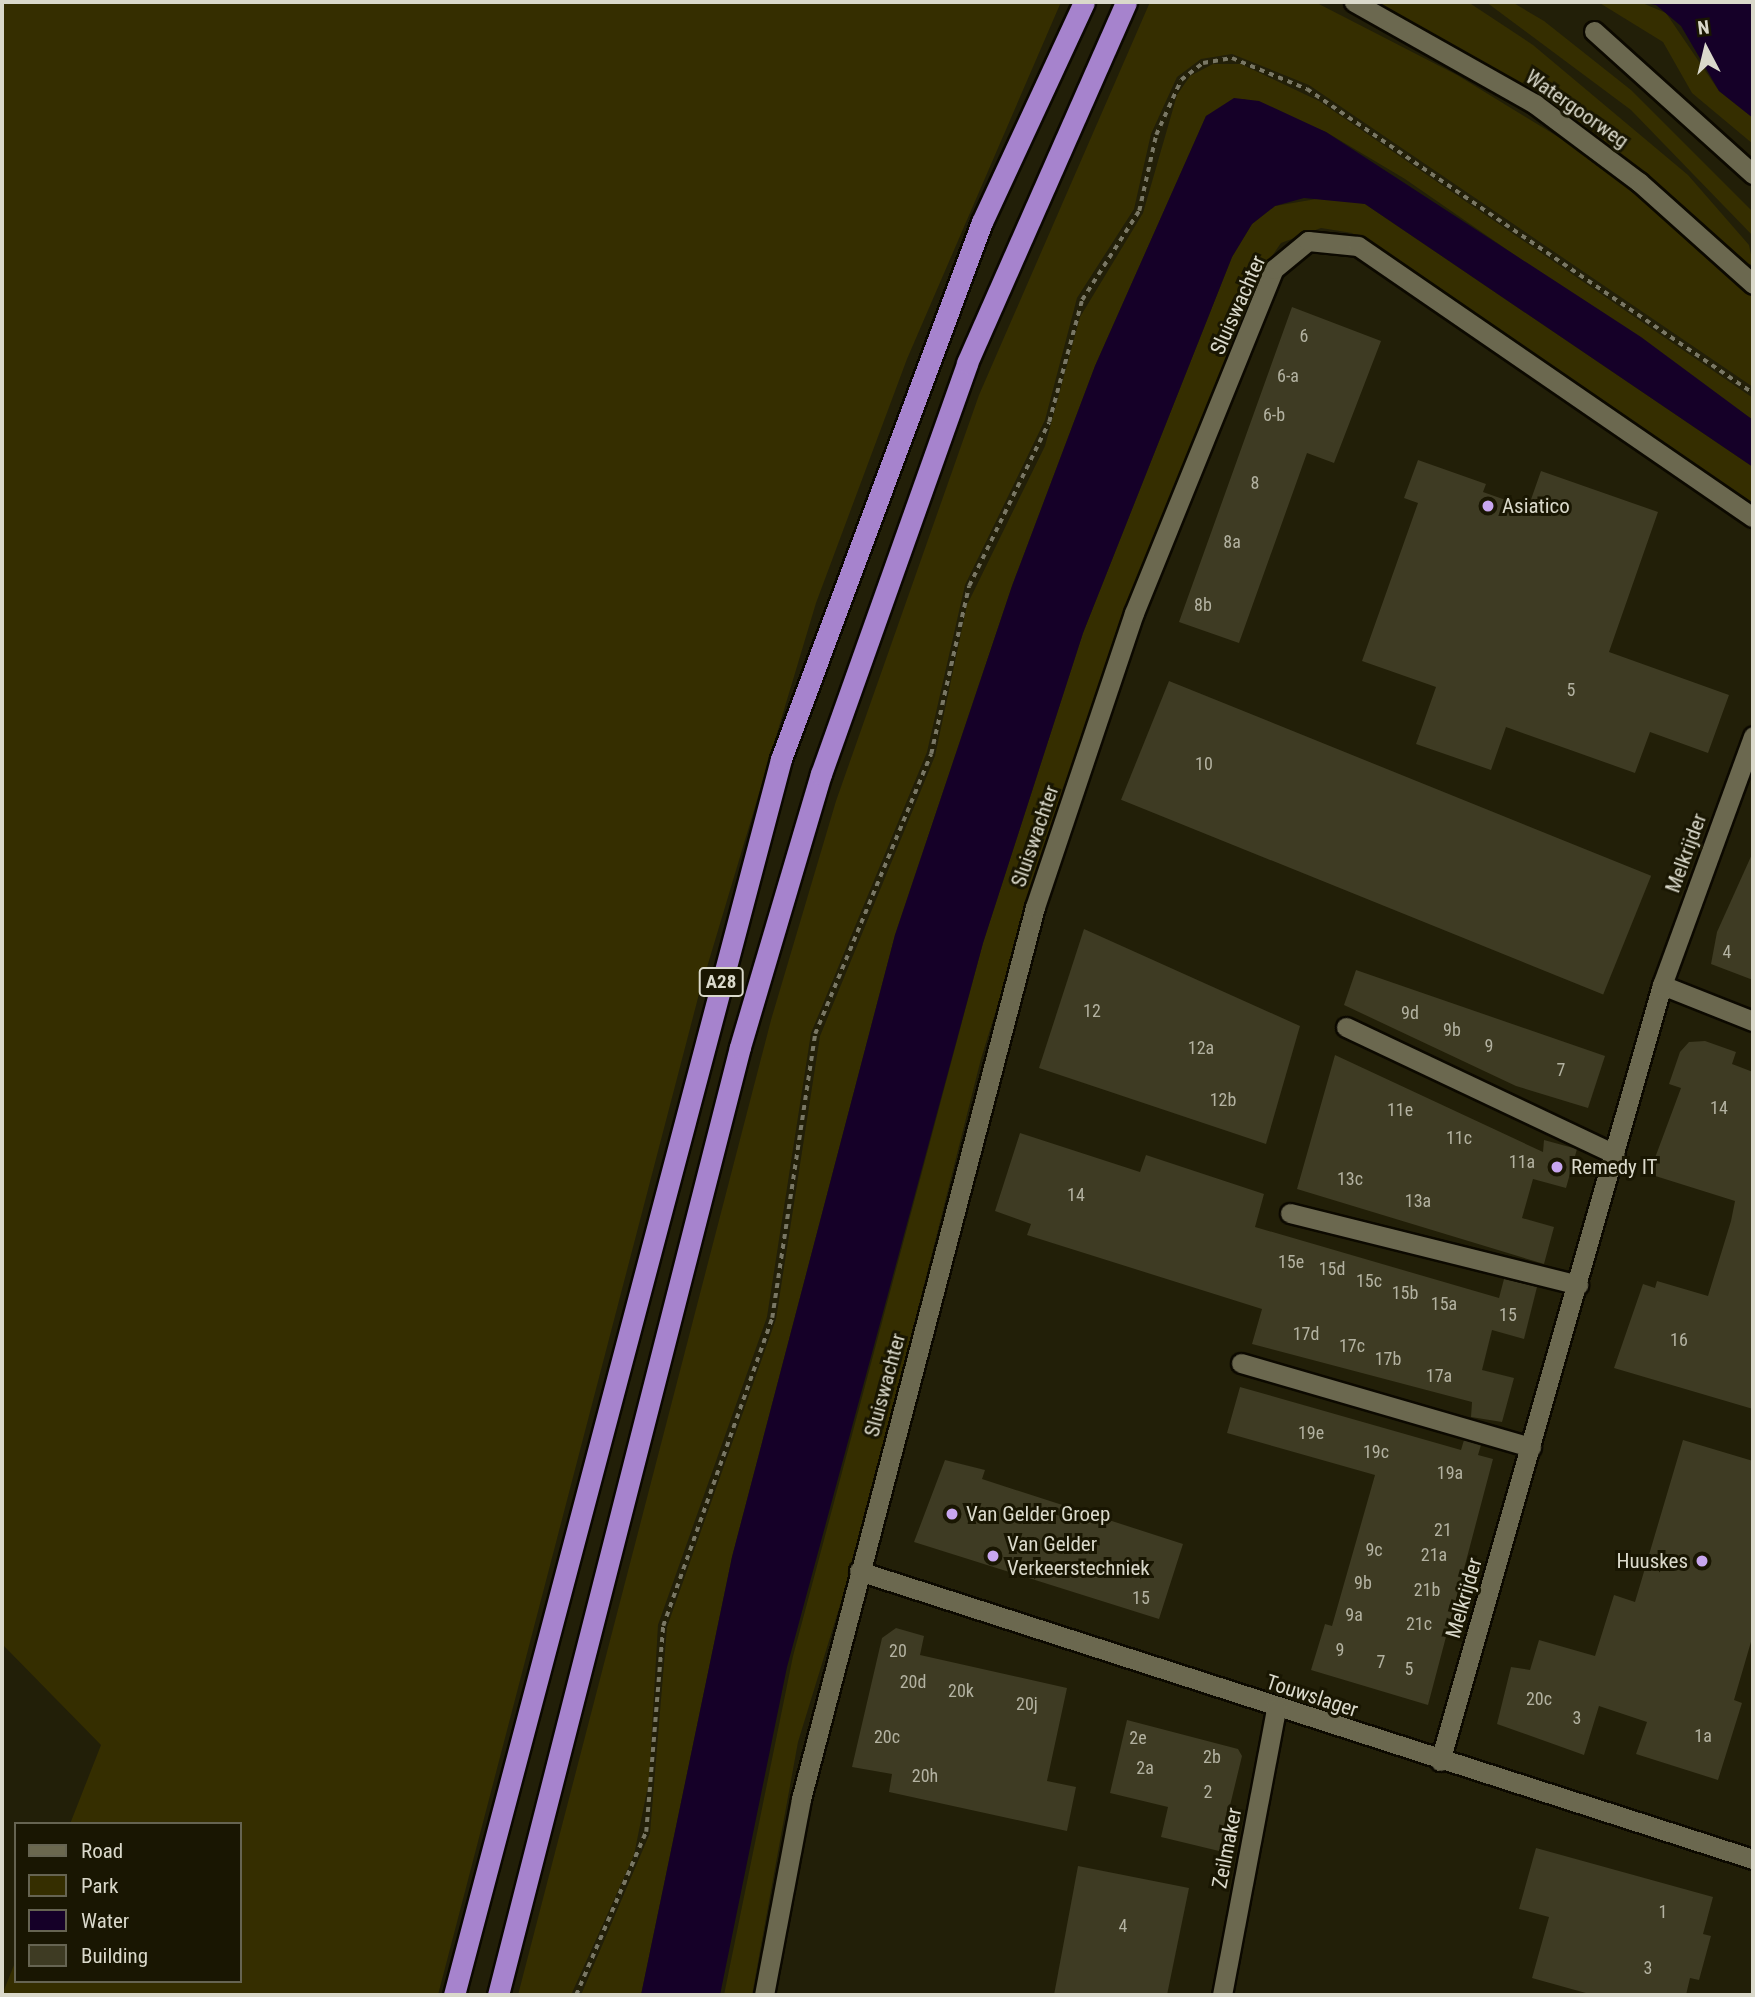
<!DOCTYPE html>
<html>
<head>
<meta charset="utf-8">
<style>
	body { margin:0 }
	#map { position:relative; width:1755px; height:1997px; overflow:hidden; background:#221f08; font-family:"Roboto Condensed",sans-serif }
	div>[style] { position:absolute }
	[style*='--x'] { left:calc(var(--x)*1px); top:calc(var(--y)*1px); width:calc(var(--w)*1px); rotate:calc(var(--a)*1deg) }
	.green>* { inset:0; background:#352e00 }
	.water>* { inset:0; background:#150028 }
	.building>* { inset:0; background:#3e3b23; transform-origin:0 0 }
	.path>* { height:3.5px; margin-top:-1.75px; transform-origin:0; background:repeating-linear-gradient(90deg,#797764 0 5px,transparent 0 10px) }
	.roads { filter:drop-shadow(2px 0 #0c0900) drop-shadow(-2px 0 #0c0900) drop-shadow(0 2px #0c0900) drop-shadow(0 -2px #0c0900) }
	.minor>* { height:19px; margin:-9.5px; padding:0 9.5px; transform-origin:9.5px; border-radius:9.5px; background:#6b684f }
	.highway>* { height:21px; margin:-10.5px; padding:0 10.5px; transform-origin:10.5px; border-radius:10.5px; background:#a683cd }
	.dots>* { width:19px; height:19px; translate:-50% -50%; box-sizing:border-box; border:4px solid #191602; border-radius:50% }
	span { translate:-50% -50%; white-space:nowrap; text-align:center; line-height:1.15; -webkit-text-stroke:6px #191602; paint-order:stroke }
	.number-label { font-size:18px; color:#b3b2a1 }
	.number-label span { -webkit-text-stroke-width:0 }
	.shield-label span { padding:2px 5px; background:#191602; border:2px solid; border-radius:5px; -webkit-text-stroke-width:0 }
	.shield-label { font-size:19px; color:#dad9cb; font-weight:700 }
	.street-label { font-size:21px; color:#dad9cb }
	.poi-label { font-size:21px; color:#dad9cb }
	.left { translate:0 -50%; text-align:left }
	.right { translate:-100% -50%; text-align:right }
	.frame { position:absolute; inset:0; border:4px solid #dad9cb; pointer-events:none }
	.legend { position:absolute; left:14px; top:1822px; width:228px; height:161px; box-sizing:border-box; background:#191602; border:2px solid #666452; margin:0; padding:9px 12px; list-style:none; font-size:21px; color:#dad9cb }
	.legend li { display:flex; align-items:center; gap:14px; height:35px }
	.legend b { width:35px; border:2px solid #666452 }
	.north { position:absolute; left:1671px; top:14px; width:70px; height:70px; -webkit-text-stroke:5px #191602; paint-order:stroke; rotate:353deg; font-size:19px; font-weight:700; line-height:28px; text-align:center; color:#dad9cb }
	.north::after { content:''; display:block; margin:auto; width:24px; height:32px; background:#dad9cb; clip-path:polygon(50% 0,100% 100%,50% 72%,0 100%) }
</style>
</head>
<body>
<div id="map">
	<div class="green">
		<div style="clip-path:polygon(2px 2px,1061px 2px,907px 359px,816px 603px,699px 994px,438px 1995px,2px 1995px,16px 1960px,16px 1981px,240px 1981px,240px 1824px,70px 1824px,101px 1745px,2px 1644px)"></div>
		<div style="clip-path:polygon(1150px 2px,1315px 2px,1457px 75px,1601px 163px,1753px 293px,1753px 387px,1309px 85px,1232px 54px,1201px 59px,1177px 77px,1151px 134px,1134px 209px,1077px 298px,1045px 420px,965px 585px,927px 752px,811px 1033px,767px 1317px,658px 1625px,649px 1781px,634px 1855px,571px 1995px,518px 1995px,771px 1020px,836px 801px,979px 395px)"></div>
		<div style="clip-path:polygon(1369px 2px,1468px 2px,1533px 45px,1688px 175px,1749px 245px,1753px 264px,1746px 265px,1675px 205px)"></div>
		<div style="clip-path:polygon(1486px 2px,1512px 2px,1544px 21px,1631px 90px,1753px 212px,1753px 236px,1631px 110px)"></div>
		<div style="clip-path:polygon(1598px 2px,1640px 2px,1666px 13px,1719px 91px,1753px 118px,1753px 144px,1692px 93px,1663px 42px)"></div>
		<div style="clip-path:polygon(1213px 64px,1241px 64px,1319px 101px,1753px 398px,1753px 420px,1405px 179px,1326px 132px,1244px 99px,1206px 116px,1095px 366px,1012px 586px,895px 935px,732px 1557px,641px 1995px,581px 1995px,650px 1833px,667px 1627px,776px 1319px,820px 1036px,935px 756px,967px 605px,1045px 446px,1080px 317px,1143px 213px,1177px 95px,1190px 76px)"></div>
		<div style="clip-path:polygon(1334px 196px,1365px 204px,1753px 467px,1753px 505px,1352px 233px,1321px 228px,1281px 243px,1257px 278px,1071px 767px,981px 1059px,859px 1543px,798px 1742px,752px 1995px,724px 1995px,793px 1656px,983px 943px,1083px 633px,1232px 257px,1252px 224px,1275px 206px)"></div>
	</div>
	<div class="water">
		<div style="clip-path:polygon(1640px 2px,1753px 2px,1753px 118px,1719px 91px,1681px 26px,1656px 5px)"></div>
		<div style="clip-path:polygon(1234px 98px,1259px 101px,1326px 132px,1641px 337px,1753px 420px,1753px 467px,1365px 204px,1304px 198px,1275px 206px,1252px 224px,1232px 257px,1083px 633px,983px 943px,787px 1667px,720px 1995px,641px 1995px,732px 1557px,895px 935px,1012px 586px,1095px 366px,1206px 116px)"></div>
	</div>
	<div class="building">
		<div style="clip-path:polygon(1292px 307px,1381px 341px,1334px 463px,1307px 453px,1239px 643px,1179px 622px)"></div>
		<div style="clip-path:polygon(1418px 460px,1486px 484px,1483px 492px,1528px 508px,1541px 471px,1658px 512px,1609px 652px,1729px 695px,1708px 753px,1650px 732px,1635px 773px,1506px 727px,1491px 770px,1416px 744px,1436px 687px,1362px 661px,1418px 503px,1404px 498px)"></div>
		<div style="left:1169px;top:681px;width:520px;height:128px;rotate:22deg"></div>
		<div style="clip-path:polygon(1753px 852px,1753px 980px,1711px 964px,1717px 932px)"></div>
		<div style="clip-path:polygon(1084px 929px,1300px 1026px,1266px 1144px,1039px 1068px)"></div>
		<div style="clip-path:polygon(1356px 970px,1605px 1056px,1588px 1108px,1516px 1086px,1344px 1005px)"></div>
		<div style="clip-path:polygon(1705px 1041px,1736px 1052px,1732px 1064px,1753px 1072px,1753px 1409px,1614px 1368px,1643px 1284px,1655px 1288px,1657px 1281px,1708px 1296px,1731px 1221px,1735px 1201px,1649px 1174px,1681px 1088px,1669px 1084px,1680px 1052px,1689px 1042px)"></div>
		<div style="clip-path:polygon(1335px 1055px,1543px 1152px,1544px 1140px,1577px 1149px,1566px 1188px,1533px 1179px,1522px 1218px,1554px 1227px,1544px 1264px,1297px 1189px)"></div>
		<div style="clip-path:polygon(1020px 1133px,1140px 1172px,1146px 1155px,1264px 1194px,1255px 1227px,1499px 1298px,1504px 1279px,1537px 1287px,1524px 1339px,1492px 1330px,1482px 1370px,1514px 1378px,1502px 1422px,1471px 1417px,1472px 1402px,1252px 1344px,1262px 1309px,1027px 1235px,1031px 1224px,995px 1211px)"></div>
		<div style="clip-path:polygon(1240px 1387px,1461px 1450px,1464px 1440px,1481px 1445px,1478px 1455px,1493px 1459px,1428px 1705px,1311px 1670px,1325px 1624px,1332px 1626px,1375px 1475px,1227px 1433px)"></div>
		<div style="clip-path:polygon(1683px 1440px,1753px 1461px,1753px 1635px,1734px 1700px,1742px 1703px,1718px 1780px,1636px 1754px,1647px 1722px,1599px 1706px,1584px 1755px,1497px 1724px,1511px 1667px,1530px 1670px,1539px 1640px,1595px 1656px,1614px 1595px,1635px 1602px)"></div>
		<div style="clip-path:polygon(945px 1460px,985px 1470px,982px 1479px,1183px 1544px,1159px 1619px,914px 1542px)"></div>
		<div style="clip-path:polygon(896px 1628px,924px 1636px,920px 1655px,1067px 1688px,1047px 1781px,1076px 1787px,1067px 1831px,889px 1792px,892px 1774px,852px 1767px,882px 1638px)"></div>
		<div style="clip-path:polygon(1127px 1720px,1238px 1749px,1242px 1756px,1219px 1851px,1161px 1837px,1168px 1807px,1110px 1793px)"></div>
		<div style="clip-path:polygon(1536px 1848px,1713px 1897px,1703px 1934px,1711px 1936px,1699px 1980px,1690px 1978px,1686px 1995px,1593px 1995px,1532px 1978px,1549px 1917px,1519px 1909px)"></div>
		<div style="clip-path:polygon(1078px 1866px,1189px 1888px,1167px 1995px,1054px 1995px)"></div>
	</div>
	<div class="path">
		<div style="--x:576;--y:1995;--w:177;--a:-66.8"></div>
		<div style="--x:646;--y:1832;--w:207;--a:-85.3"></div>
		<div style="--x:663;--y:1626;--w:327;--a:-70.5"></div>
		<div style="--x:772;--y:1318;--w:287;--a:-81.4"></div>
		<div style="--x:815;--y:1034;--w:303;--a:-67.5"></div>
		<div style="--x:931;--y:754;--w:172;--a:-77.3"></div>
		<div style="--x:969;--y:586;--w:182;--a:-64"></div>
		<div style="--x:1049;--y:422;--w:126;--a:-74.9"></div>
		<div style="--x:1082;--y:300;--w:106;--a:-57.4"></div>
		<div style="--x:1139;--y:211;--w:78;--a:-77.4"></div>
		<div style="--x:1156;--y:135;--w:60;--a:-65.6"></div>
		<div style="--x:1181;--y:80;--w:28;--a:-38"></div>
		<div style="--x:1203;--y:63;--w:29;--a:-10"></div>
		<div style="--x:1232;--y:58;--w:81;--a:22.5"></div>
		<div style="--x:1307;--y:89;--w:540;--a:34.28"></div>
	</div>
	<div class="roads">
		<div class="minor">
			<div style="--x:1354;--y:2;--w:208;--a:29.4"></div>
			<div style="--x:1535;--y:104;--w:130;--a:36.9"></div>
			<div style="--x:1639;--y:182;--w:153;--a:41.8"></div>
			<div style="--x:1594;--y:31;--w:214;--a:42"></div>
			<div style="--x:1662;--y:985;--w:98;--a:21.6"></div>
			<div style="--x:1346;--y:1027;--w:297;--a:25.3"></div>
			<div style="--x:1290;--y:1213;--w:297;--a:14"></div>
			<div style="--x:1241;--y:1363;--w:302;--a:16.2"></div>
			<div style="--x:859;--y:1571;--w:939;--a:17.86"></div>
			<div style="--x:1440;--y:1761;--w:807;--a:-74.04"></div>
			<div style="--x:1662;--y:985;--w:265;--a:-69.9"></div>
			<div style="--x:764;--y:1995;--w:199;--a:-79.3"></div>
			<div style="--x:801;--y:1799;--w:922;--a:-75.3"></div>
			<div style="--x:1035;--y:907;--w:310;--a:-71.4"></div>
			<div style="--x:1134;--y:613;--w:371;--a:-67.9"></div>
			<div style="--x:1274;--y:269;--w:44;--a:-39.5"></div>
			<div style="--x:1308;--y:241;--w:50;--a:5.7"></div>
			<div style="--x:1358;--y:246;--w:479;--a:34.5"></div>
			<div style="--x:1222;--y:1995;--w:291;--a:-79.3"></div>
		</div>
		<div class="highway">
			<div style="--x:454;--y:1995;--w:1279;--a:-75.18"></div>
			<div style="--x:781;--y:759;--w:573;--a:-69.48"></div>
			<div style="--x:982;--y:222;--w:242;--a:-65.1"></div>
			<div style="--x:498;--y:1995;--w:978;--a:-75.68"></div>
			<div style="--x:740;--y:1047;--w:285;--a:-73.5"></div>
			<div style="--x:821;--y:774;--w:436;--a:-70.4"></div>
			<div style="--x:967;--y:363;--w:394;--a:-66.2"></div>
		</div>
	</div>
	<div class="dots">
		<div style="left:1488px;top:506px;background:#c8a6ef"></div>
		<div style="left:1557px;top:1167px;background:#c8a6ef"></div>
		<div style="left:952px;top:1514px;background:#c8a6ef"></div>
		<div style="left:993px;top:1556px;background:#c8a6ef"></div>
		<div style="left:1702px;top:1561px;background:#c8a6ef"></div>
	</div>
	<div class="number-label">
		<span style="left:1304px;top:336px">6</span>
		<span style="left:1288px;top:376px">6-a</span>
		<span style="left:1274px;top:415px">6-b</span>
		<span style="left:1255px;top:483px">8</span>
		<span style="left:1232px;top:542px">8a</span>
		<span style="left:1203px;top:605px">8b</span>
		<span style="left:1571px;top:690px">5</span>
		<span style="left:1204px;top:764px">10</span>
		<span style="left:1727px;top:952px">4</span>
		<span style="left:1092px;top:1011px">12</span>
		<span style="left:1410px;top:1013px">9d</span>
		<span style="left:1452px;top:1030px">9b</span>
		<span style="left:1489px;top:1046px">9</span>
		<span style="left:1201px;top:1048px">12a</span>
		<span style="left:1561px;top:1070px">7</span>
		<span style="left:1223px;top:1100px">12b</span>
		<span style="left:1719px;top:1108px">14</span>
		<span style="left:1400px;top:1110px">11e</span>
		<span style="left:1459px;top:1138px">11c</span>
		<span style="left:1522px;top:1162px">11a</span>
		<span style="left:1350px;top:1179px">13c</span>
		<span style="left:1076px;top:1195px">14</span>
		<span style="left:1418px;top:1201px">13a</span>
		<span style="left:1291px;top:1262px">15e</span>
		<span style="left:1332px;top:1269px">15d</span>
		<span style="left:1369px;top:1281px">15c</span>
		<span style="left:1405px;top:1293px">15b</span>
		<span style="left:1444px;top:1304px">15a</span>
		<span style="left:1508px;top:1315px">15</span>
		<span style="left:1306px;top:1334px">17d</span>
		<span style="left:1679px;top:1340px">16</span>
		<span style="left:1352px;top:1346px">17c</span>
		<span style="left:1388px;top:1359px">17b</span>
		<span style="left:1439px;top:1376px">17a</span>
		<span style="left:1311px;top:1433px">19e</span>
		<span style="left:1376px;top:1452px">19c</span>
		<span style="left:1450px;top:1473px">19a</span>
		<span style="left:1443px;top:1530px">21</span>
		<span style="left:1374px;top:1550px">9c</span>
		<span style="left:1434px;top:1555px">21a</span>
		<span style="left:1363px;top:1583px">9b</span>
		<span style="left:1427px;top:1590px">21b</span>
		<span style="left:1141px;top:1598px">15</span>
		<span style="left:1354px;top:1615px">9a</span>
		<span style="left:1419px;top:1624px">21c</span>
		<span style="left:1340px;top:1650px">9</span>
		<span style="left:898px;top:1651px">20</span>
		<span style="left:1381px;top:1662px">7</span>
		<span style="left:1409px;top:1669px">5</span>
		<span style="left:913px;top:1682px">20d</span>
		<span style="left:961px;top:1691px">20k</span>
		<span style="left:1539px;top:1699px">20c</span>
		<span style="left:1027px;top:1704px">20j</span>
		<span style="left:1577px;top:1718px">3</span>
		<span style="left:1703px;top:1736px">1a</span>
		<span style="left:887px;top:1737px">20c</span>
		<span style="left:1138px;top:1738px">2e</span>
		<span style="left:1212px;top:1757px">2b</span>
		<span style="left:1145px;top:1768px">2a</span>
		<span style="left:925px;top:1776px">20h</span>
		<span style="left:1208px;top:1792px">2</span>
		<span style="left:1663px;top:1912px">1</span>
		<span style="left:1123px;top:1926px">4</span>
		<span style="left:1648px;top:1968px">3</span>
	</div>
	<div class="shield-label">
		<span style="left:721px;top:982px">A28</span>
	</div>
	<div class="street-label">
		<span style="left:1577px;top:109px;rotate:35deg">Watergoorweg</span>
		<span style="left:1238px;top:305px;rotate:-66deg">Sluiswachter</span>
		<span style="left:1035px;top:836px;rotate:-71deg">Sluiswachter</span>
		<span style="left:1686px;top:853px;rotate:-70deg">Melkrijder</span>
		<span style="left:885px;top:1385px;rotate:-75deg">Sluiswachter</span>
		<span style="left:1464px;top:1598px;rotate:-74deg">Melkrijder</span>
		<span style="left:1312px;top:1696px;rotate:18deg">Touwslager</span>
		<span style="left:1227px;top:1848px;rotate:-79deg">Zeilmaker</span>
	</div>
	<div class="poi-label">
		<span class="left" style="left:1502px;top:506px">Asiatico</span>
		<span class="left" style="left:1571px;top:1167px">Remedy IT</span>
		<span class="left" style="left:966px;top:1514px">Van Gelder Groep</span>
		<span class="left" style="left:1007px;top:1556px">Van Gelder<br>Verkeerstechniek</span>
		<span class="right" style="left:1688px;top:1561px">Huuskes</span>
	</div>
	<div class="frame"></div>
	<ul class="legend">
	<li><b style="height:9px;background:#6b684f"></b>Road</li>
	<li><b style="height:19px;background:#352e00"></b>Park</li>
	<li><b style="height:19px;background:#150028"></b>Water</li>
	<li><b style="height:19px;background:#3e3b23"></b>Building</li>
	</ul>
	<div class="north">N</div>
</div>
</body>
</html>
